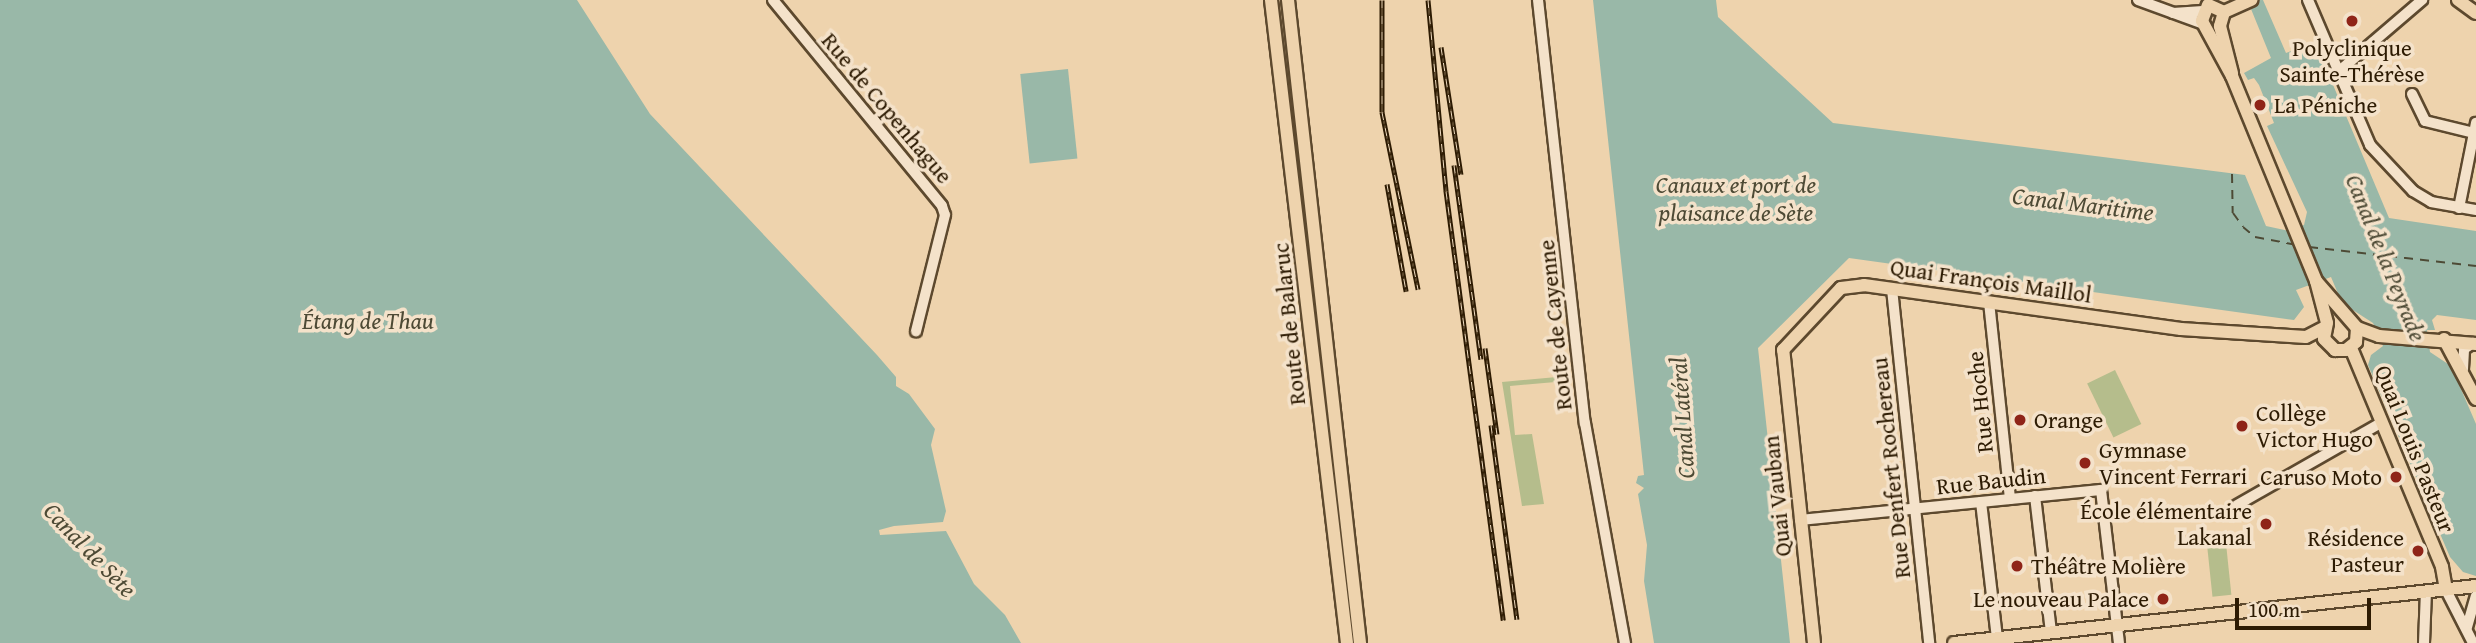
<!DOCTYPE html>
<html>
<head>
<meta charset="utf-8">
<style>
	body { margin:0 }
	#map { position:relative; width:2476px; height:643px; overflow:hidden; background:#eed3ad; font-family:"Gentium Book Plus",serif }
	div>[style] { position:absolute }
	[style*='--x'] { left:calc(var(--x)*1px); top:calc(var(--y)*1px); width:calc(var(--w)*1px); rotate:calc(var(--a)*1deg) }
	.green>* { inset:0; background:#b5bd8c; transform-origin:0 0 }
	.water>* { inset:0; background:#99b8a8; transform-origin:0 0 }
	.ferry>* { height:2px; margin-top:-1px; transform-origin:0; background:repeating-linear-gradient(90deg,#4d4a35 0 9px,transparent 0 16px) }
	.roads { filter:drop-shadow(2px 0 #5d492e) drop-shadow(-2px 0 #5d492e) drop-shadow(0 2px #5d492e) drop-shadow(0 -2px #5d492e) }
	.minor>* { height:10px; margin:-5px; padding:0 5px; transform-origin:5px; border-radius:5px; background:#f4e2ca }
	.major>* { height:12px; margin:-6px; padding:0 6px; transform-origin:6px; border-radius:6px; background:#eed3ad }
	.rail>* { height:5px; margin-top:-2.5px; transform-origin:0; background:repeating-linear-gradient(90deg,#f4e2ca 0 8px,#2d1b03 0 16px); box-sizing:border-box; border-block:2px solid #2d1b03 }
	.dots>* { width:19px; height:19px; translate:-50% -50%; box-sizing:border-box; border:4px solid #f4e2ca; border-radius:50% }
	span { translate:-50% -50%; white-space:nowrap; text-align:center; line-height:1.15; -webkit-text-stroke:7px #f4e2ca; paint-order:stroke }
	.poi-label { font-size:23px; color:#2d1b03 }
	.left { translate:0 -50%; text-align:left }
	.right { translate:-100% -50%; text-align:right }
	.street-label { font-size:23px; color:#2d1b03 }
	.water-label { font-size:24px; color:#4d4a35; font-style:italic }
	.scale { position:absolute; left:2235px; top:598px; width:136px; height:32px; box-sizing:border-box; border:4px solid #2d1b03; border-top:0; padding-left:9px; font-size:21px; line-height:24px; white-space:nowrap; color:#2d1b03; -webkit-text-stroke:5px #f4e2ca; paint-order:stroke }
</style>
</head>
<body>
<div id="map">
	<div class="green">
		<div style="left:2115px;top:370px;width:60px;height:31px;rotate:64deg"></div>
		<div style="clip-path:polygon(1568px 376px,1568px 397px,1567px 381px,1510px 386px,1515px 435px,1532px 434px,1544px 504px,1522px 506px,1502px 382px)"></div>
		<div style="left:2225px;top:534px;width:61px;height:19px;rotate:84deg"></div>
	</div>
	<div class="water">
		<div style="clip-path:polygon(0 0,577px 0,650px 114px,877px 355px,896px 377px,896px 386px,909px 394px,935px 429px,931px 445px,946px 511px,943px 522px,894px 526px,879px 530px,880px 535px,946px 531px,974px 584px,1005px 615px,1021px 643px,0 643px)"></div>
		<div style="clip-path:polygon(1593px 0,1716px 0,1718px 17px,1833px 123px,2245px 175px,2266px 226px,2289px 231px,2304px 225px,2307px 212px,2267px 126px,2274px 123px,2259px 85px,2254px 78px,2248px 80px,2244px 73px,2271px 58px,2251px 9px,2240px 13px,2235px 1px,2263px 0,2286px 53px,2315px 42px,2389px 218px,2476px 231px,2476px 320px,2437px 315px,2432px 320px,2435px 330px,2427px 330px,2430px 352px,2451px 366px,2476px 424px,2476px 576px,2463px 572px,2450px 557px,2368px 365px,2371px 355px,2383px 346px,2373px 323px,2342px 303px,2331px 277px,2296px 290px,2304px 307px,2294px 320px,1849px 258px,1758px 348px,1790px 643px,1654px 643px,1644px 581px,1647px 545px,1638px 494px,1644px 488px,1636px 483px,1638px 476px,1644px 475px)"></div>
		<div style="left:1068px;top:69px;width:90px;height:48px;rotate:84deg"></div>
	</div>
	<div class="ferry">
		<div style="--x:2232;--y:174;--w:39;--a:89"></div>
		<div style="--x:2233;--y:213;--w:17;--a:54"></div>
		<div style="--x:2243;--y:227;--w:16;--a:40"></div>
		<div style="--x:2255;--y:237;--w:43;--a:10.8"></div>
		<div style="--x:2309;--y:247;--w:168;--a:6.5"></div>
	</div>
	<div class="roads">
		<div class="minor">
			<div style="--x:773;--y:0;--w:266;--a:50.6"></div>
			<div style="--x:942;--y:206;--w:9;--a:72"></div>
			<div style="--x:945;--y:215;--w:120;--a:104"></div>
			<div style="--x:1538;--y:0;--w:426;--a:83.7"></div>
			<div style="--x:1585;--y:423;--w:224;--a:79.7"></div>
			<div style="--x:2138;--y:0;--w:70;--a:20"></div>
			<div style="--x:2308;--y:0;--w:158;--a:66.8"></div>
			<div style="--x:2370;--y:145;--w:63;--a:46.9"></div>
			<div style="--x:2413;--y:191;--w:21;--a:31"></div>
			<div style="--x:2431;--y:202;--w:46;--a:10.1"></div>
			<div style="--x:2173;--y:13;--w:30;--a:-4"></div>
			<div style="--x:2338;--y:72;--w:111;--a:-40.6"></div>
			<div style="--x:2412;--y:94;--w:30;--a:64"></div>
			<div style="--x:2425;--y:121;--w:50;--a:13.8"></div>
			<div style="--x:2459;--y:208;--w:87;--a:-78.7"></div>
			<div style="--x:1892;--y:289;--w:356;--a:84"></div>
			<div style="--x:1989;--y:302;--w:198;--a:83.9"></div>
			<div style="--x:2463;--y:369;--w:20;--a:-87"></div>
			<div style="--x:2464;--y:349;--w:11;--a:-34"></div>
			<div style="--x:2035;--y:496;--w:137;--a:83.3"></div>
			<div style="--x:1981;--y:502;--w:137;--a:83.3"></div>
			<div style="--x:2237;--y:505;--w:166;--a:-29.7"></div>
			<div style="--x:1800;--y:520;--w:302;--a:-5.7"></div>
			<div style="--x:2101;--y:490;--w:154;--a:83.3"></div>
			<div style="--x:2446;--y:590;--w:59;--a:63"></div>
			<div style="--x:2467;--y:627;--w:32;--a:-74"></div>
			<div style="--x:2424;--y:643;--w:51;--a:-87.8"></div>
		</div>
		<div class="major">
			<div style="--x:1271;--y:0;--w:647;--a:83.26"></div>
			<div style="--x:1288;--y:0;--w:647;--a:83.61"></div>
			<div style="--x:2458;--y:0;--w:22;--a:36"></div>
			<div style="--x:2224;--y:12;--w:17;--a:-156"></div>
			<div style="--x:2208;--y:5;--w:17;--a:111"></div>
			<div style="--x:2202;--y:21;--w:63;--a:61.4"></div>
			<div style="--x:2232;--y:76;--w:222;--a:67.7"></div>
			<div style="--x:2316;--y:281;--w:43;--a:75.3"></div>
			<div style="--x:2327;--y:323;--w:16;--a:101"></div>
			<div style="--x:2324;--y:339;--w:16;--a:45"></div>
			<div style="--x:2335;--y:350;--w:11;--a:0"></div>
			<div style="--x:2346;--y:350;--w:13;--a:-39"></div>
			<div style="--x:2356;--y:342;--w:14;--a:-86"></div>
			<div style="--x:2357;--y:328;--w:62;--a:-131.1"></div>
			<div style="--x:2224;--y:12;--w:15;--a:106"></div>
			<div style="--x:2220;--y:26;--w:49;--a:75.7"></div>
			<div style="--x:2224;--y:12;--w:30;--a:-24"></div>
			<div style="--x:2357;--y:328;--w:23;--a:20"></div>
			<div style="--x:2379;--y:336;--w:97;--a:4.7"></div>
			<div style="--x:2444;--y:339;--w:68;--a:61.9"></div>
			<div style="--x:2351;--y:348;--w:237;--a:67.4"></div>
			<div style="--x:2442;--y:567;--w:23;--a:80"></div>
			<div style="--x:1814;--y:643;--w:295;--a:-96"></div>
			<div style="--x:1783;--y:350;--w:85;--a:-46.9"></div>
			<div style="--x:1841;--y:288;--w:23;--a:-7"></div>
			<div style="--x:1864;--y:285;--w:320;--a:7.9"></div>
			<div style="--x:2181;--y:329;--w:125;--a:3.7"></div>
			<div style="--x:2306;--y:337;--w:20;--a:-27"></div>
			<div style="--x:1954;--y:643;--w:525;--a:-6.23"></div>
		</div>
	</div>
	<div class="rail">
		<div style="--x:1382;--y:0;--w:112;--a:90"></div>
		<div style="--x:1382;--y:112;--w:181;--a:78.5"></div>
		<div style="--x:1428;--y:0;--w:192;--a:84.6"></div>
		<div style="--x:1446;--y:191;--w:433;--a:82.4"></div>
		<div style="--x:1441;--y:47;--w:129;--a:81.1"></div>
		<div style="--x:1454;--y:165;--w:196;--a:82.1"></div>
		<div style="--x:1387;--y:184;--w:109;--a:79.9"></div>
		<div style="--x:1485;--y:348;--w:87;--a:82.1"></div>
		<div style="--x:1491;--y:425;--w:196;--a:82.4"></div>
	</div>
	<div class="dots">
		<div style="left:2352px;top:21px;background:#8f2418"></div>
		<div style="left:2260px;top:105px;background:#8f2418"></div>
		<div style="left:2020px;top:420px;background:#8f2418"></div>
		<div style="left:2242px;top:426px;background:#8f2418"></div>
		<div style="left:2085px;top:463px;background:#8f2418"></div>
		<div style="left:2396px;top:477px;background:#8f2418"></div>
		<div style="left:2266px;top:524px;background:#8f2418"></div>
		<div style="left:2418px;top:551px;background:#8f2418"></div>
		<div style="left:2017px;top:566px;background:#8f2418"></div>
		<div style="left:2163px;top:599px;background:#8f2418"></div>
	</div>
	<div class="poi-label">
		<span style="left:2352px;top:61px">Polyclinique<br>Sainte-Thérèse</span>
		<span class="left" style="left:2274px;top:105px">La Péniche</span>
		<span class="left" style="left:2256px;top:426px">Collège<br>Victor Hugo</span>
		<span class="left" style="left:2034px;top:420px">Orange</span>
		<span class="left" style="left:2099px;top:463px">Gymnase<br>Vincent Ferrari</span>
		<span class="right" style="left:2382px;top:477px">Caruso Moto</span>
		<span class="right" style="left:2252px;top:524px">École élémentaire<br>Lakanal</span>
		<span class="right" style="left:2404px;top:551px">Résidence<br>Pasteur</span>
		<span class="left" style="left:2031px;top:566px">Théâtre Molière</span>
		<span class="right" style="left:2149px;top:599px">Le nouveau Palace</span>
	</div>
	<div class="street-label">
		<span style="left:887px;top:108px;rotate:50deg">Rue de Copenhague</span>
		<span style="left:1991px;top:281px;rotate:8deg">Quai François Maillol</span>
		<span style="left:1289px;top:324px;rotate:-96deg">Route de Balaruc</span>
		<span style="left:1555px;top:325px;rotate:-96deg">Route de Cayenne</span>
		<span style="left:1980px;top:402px;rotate:-96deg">Rue Hoche</span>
		<span style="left:2415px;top:449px;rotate:68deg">Quai Louis Pasteur</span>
		<span style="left:1891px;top:468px;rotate:-96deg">Rue Denfert Rochereau</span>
		<span style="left:1991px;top:481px;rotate:-6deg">Rue Baudin</span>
		<span style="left:1777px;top:496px;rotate:-96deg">Quai Vauban</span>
	</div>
	<div class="water-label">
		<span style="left:1736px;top:199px">Canaux et port de<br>plaisance de Sète</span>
		<span style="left:2083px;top:204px;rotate:7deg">Canal Maritime</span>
		<span style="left:2386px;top:258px;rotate:68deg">Canal de la Peyrade</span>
		<span style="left:368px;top:321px">Étang de Thau</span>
		<span style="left:1682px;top:418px;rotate:-94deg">Canal Latéral</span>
		<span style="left:90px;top:550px;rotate:46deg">Canal de Sète</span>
	</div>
	<div class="scale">100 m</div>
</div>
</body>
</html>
